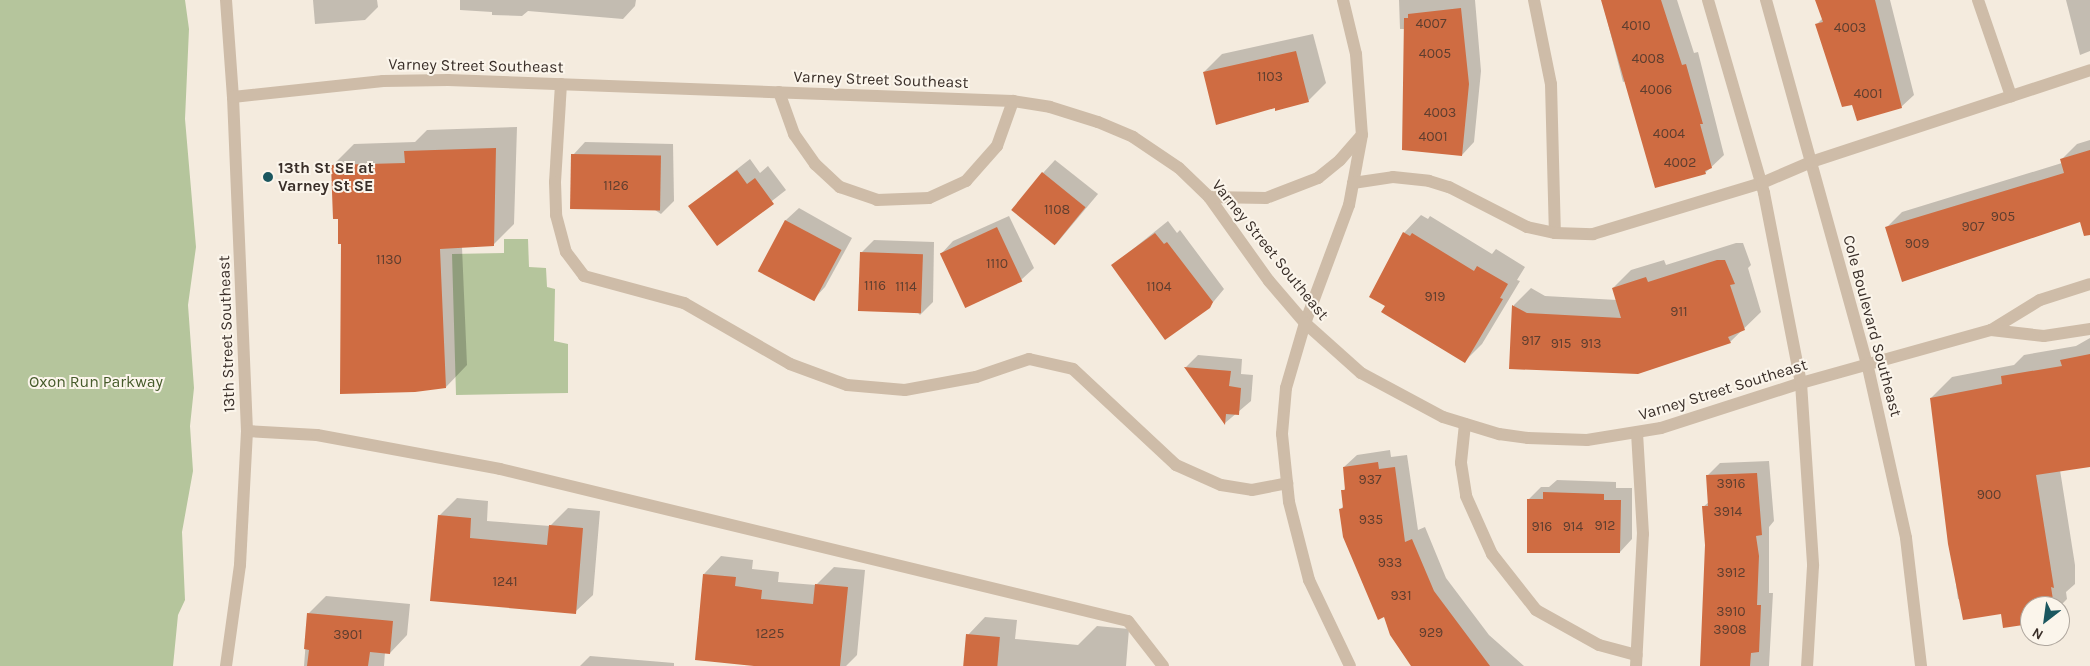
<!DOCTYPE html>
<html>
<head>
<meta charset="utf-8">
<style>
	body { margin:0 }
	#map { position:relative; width:2090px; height:666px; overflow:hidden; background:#f4ebde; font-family:Karla,sans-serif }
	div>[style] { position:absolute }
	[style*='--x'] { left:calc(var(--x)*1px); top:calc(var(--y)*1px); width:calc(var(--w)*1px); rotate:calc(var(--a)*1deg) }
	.green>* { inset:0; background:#b5c59c }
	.shadow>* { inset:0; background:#0003 }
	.building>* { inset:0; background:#cf6c42; transform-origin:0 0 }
	.minor>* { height:12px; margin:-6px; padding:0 6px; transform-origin:6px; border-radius:6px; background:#cebca8 }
	.dots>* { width:14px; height:14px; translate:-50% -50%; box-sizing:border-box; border:2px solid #fbf5eb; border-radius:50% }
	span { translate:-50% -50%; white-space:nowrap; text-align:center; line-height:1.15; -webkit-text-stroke:4px #fbf5eb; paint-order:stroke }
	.number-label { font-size:14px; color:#5f3e2f }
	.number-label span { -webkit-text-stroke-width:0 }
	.street-label { font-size:16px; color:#3a2f29 }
	.poi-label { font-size:16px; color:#3a2f29; font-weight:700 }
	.left { translate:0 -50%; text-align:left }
	.park-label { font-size:16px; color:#465b2b }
	.north { position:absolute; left:2020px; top:596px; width:50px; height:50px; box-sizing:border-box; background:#fbf5eb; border:1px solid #aea69d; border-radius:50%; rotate:210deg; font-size:14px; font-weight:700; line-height:20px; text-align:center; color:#3a2f29 }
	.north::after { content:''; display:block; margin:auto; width:18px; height:22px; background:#1b575f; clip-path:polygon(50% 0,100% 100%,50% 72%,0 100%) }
</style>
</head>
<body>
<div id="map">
	<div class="green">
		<div style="clip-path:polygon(0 0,185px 0,189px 29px,185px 119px,196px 247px,188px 305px,194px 388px,190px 426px,193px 471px,182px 532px,185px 600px,178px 615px,173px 666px,0 666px)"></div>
		<div style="clip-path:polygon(504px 239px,528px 239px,529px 267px,546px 268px,547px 287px,555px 289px,554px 341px,568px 344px,568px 393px,456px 395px,452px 254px,504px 253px)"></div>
	</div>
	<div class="shadow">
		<div style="clip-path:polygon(313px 0,377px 0,378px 7px,365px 20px,315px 24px)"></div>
		<div style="clip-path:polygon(460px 0,636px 0,635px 6px,623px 19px,528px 11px,522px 16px,492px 15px,492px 12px,460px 10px)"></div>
		<div style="clip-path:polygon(1399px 0,1475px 0,1481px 71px,1474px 142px,1462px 155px,1406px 29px,1400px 29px)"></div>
		<div style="clip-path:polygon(1602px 0,1677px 0,1694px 53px,1698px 52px,1724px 155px,1705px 173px,1626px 81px,1623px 82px)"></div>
		<div style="clip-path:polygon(1817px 0,1890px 0,1914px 95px,1901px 107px,1853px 103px,1817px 24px,1823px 18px)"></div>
		<div style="clip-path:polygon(2066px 0,2090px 0,2090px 51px,2080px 55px)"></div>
		<div style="clip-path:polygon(1313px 34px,1326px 83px,1308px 101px,1276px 106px,1204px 72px,1222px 54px)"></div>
		<div style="clip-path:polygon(517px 127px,514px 224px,493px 245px,462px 247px,467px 365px,446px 387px,342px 242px,333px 165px,354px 144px,415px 142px,427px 130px)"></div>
		<div style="clip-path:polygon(2090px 140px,2090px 228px,2080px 220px,1887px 227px,1902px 212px,2062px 163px,2061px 160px,2077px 144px)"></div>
		<div style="clip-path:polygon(585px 142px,673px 144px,674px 201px,661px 214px,573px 155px)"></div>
		<div style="clip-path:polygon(750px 159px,760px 173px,768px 166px,786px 190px,717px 244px,690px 206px)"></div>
		<div style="clip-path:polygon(1055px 160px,1098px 194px,1056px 244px,1043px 173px)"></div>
		<div style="clip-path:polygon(799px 208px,852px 238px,825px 287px,813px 300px,759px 270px,786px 220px)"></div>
		<div style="clip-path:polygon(1421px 215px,1428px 219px,1430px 216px,1492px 254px,1496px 249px,1525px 267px,1517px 280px,1520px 281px,1482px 344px,1465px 361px,1387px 305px,1404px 233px)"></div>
		<div style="clip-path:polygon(1009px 216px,1034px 268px,1021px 280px,941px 254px,953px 241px)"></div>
		<div style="clip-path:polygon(1168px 221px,1177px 233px,1180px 230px,1224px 289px,1209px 307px,1113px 265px)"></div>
		<div style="clip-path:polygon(874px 240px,934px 242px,933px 302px,920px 315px,862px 252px)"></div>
		<div style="clip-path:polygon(1736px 243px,1743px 243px,1751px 265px,1748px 268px,1761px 312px,1730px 342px,1511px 368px,1514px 305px,1531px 288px,1545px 296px,1617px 300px,1613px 288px,1631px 270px,1664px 260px,1666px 265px)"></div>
		<div style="clip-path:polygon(2090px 338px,2090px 466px,2060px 470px,2075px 565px,2075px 584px,2066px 592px,2067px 599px,2060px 606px,2030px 606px,2030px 623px,1958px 599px,1931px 398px,1952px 377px,2014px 365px,2024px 355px,2076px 346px)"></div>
		<div style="clip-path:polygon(1198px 355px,1242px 359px,1241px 374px,1253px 375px,1251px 401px,1225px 423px,1186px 367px)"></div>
		<div style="clip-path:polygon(1390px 450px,1391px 457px,1407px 455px,1418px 530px,1425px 527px,1446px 578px,1489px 635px,1524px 666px,1418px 666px,1341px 509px,1344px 505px,1343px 491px,1346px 487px,1344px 467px,1357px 455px)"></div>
		<div style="clip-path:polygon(1769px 461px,1774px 521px,1769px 527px,1769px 593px,1773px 593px,1769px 666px,1703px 666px,1706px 545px,1703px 507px,1709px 502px,1707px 476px,1720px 463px)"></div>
		<div style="clip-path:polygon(1557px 480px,1616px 482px,1616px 488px,1632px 488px,1632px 539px,1620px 552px,1528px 500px,1541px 487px,1549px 487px)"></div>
		<div style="clip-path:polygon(457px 498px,488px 501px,487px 521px,550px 526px,568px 508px,600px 511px,593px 595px,575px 612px,432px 600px,439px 516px)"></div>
		<div style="clip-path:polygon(721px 556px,753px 560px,752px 569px,779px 572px,778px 582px,816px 585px,834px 567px,865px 570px,857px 655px,846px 666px,774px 666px,704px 574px)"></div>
		<div style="clip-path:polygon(326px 596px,410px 604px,407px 635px,390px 653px,385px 652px,384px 666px,304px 666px,308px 614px)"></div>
		<div style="clip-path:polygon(985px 617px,1017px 620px,1015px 639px,1078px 645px,1097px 626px,1129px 629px,1126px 666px,965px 666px,968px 635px)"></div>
		<div style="clip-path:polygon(590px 656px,674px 663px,674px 666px,580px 666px)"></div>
	</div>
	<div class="building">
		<div style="clip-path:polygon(1601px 0,1661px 0,1682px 65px,1686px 64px,1703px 124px,1700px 124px,1712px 168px,1705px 171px,1706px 174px,1655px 188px)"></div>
		<div style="clip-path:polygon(1815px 0,1875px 0,1902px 108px,1857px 121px,1852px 105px,1842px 107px,1815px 24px,1823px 22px)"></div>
		<div style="clip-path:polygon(1461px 8px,1469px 84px,1462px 156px,1402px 150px,1404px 18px,1408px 18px,1408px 14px)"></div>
		<div style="clip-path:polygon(1296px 51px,1309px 102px,1275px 111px,1275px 108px,1216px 125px,1203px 72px)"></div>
		<div style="clip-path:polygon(496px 148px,494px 246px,440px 249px,446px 388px,415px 392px,340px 394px,341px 244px,338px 244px,338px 219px,333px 219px,331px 165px,405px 163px,404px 151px)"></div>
		<div style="clip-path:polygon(2090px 150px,2090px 235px,2084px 236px,2080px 222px,1902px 282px,1885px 227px,2064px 173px,2060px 159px)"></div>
		<div style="left:571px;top:154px;width:90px;height:55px;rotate:1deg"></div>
		<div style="clip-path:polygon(737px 170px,747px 184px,755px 178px,774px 204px,717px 246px,688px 206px)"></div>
		<div style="left:1042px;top:172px;width:56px;height:49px;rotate:39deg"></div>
		<div style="left:785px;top:220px;width:64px;height:58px;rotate:28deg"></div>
		<div style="left:997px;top:227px;width:60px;height:63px;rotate:65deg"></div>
		<div style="clip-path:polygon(1403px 232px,1410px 236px,1412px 233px,1474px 271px,1477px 266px,1508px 284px,1500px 298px,1503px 299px,1465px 363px,1381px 312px,1385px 306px,1369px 297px)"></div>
		<div style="clip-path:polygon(1155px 233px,1164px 244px,1167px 242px,1213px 302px,1210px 308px,1165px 340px,1111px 265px)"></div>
		<div style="left:860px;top:252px;width:63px;height:59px;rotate:2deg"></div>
		<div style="clip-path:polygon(1717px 260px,1725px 260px,1735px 284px,1730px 285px,1745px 330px,1728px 337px,1731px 343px,1638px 374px,1509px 369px,1512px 305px,1527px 313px,1621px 318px,1612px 288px,1646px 277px,1648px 282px)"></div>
		<div style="clip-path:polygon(2090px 354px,2090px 467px,2036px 475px,2054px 588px,2051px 587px,2054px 606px,2030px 606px,2030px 624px,2003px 628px,2001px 614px,1963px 620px,1948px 544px,1930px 398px,2002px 384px,2001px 376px,2062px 366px,2060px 360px)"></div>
		<div style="clip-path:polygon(1184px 367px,1231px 371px,1229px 386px,1241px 388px,1239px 415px,1226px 414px,1225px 425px)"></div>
		<div style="clip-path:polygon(1378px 462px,1379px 469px,1395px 467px,1405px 542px,1412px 539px,1434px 591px,1490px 666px,1411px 666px,1390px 635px,1384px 617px,1378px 620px,1343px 537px,1339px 509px,1343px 508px,1341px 490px,1345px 490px,1343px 467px)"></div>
		<div style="clip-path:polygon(1757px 473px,1762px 535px,1756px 536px,1759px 556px,1757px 605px,1761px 605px,1759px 652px,1751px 653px,1750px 666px,1700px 666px,1705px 545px,1702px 506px,1708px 506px,1706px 475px)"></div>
		<div style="clip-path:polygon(1543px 492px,1604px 494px,1604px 500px,1621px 500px,1620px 553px,1527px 553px,1527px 499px,1543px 499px)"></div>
		<div style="clip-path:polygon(438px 515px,471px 518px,470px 538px,547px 545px,549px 525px,583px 528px,576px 614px,430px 601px)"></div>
		<div style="clip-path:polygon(703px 574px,736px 577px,735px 586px,762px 590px,761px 599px,813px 604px,815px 584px,848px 587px,840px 666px,754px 666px,695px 660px)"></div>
		<div style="clip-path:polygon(307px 613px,393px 621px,390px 654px,370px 652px,368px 666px,307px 666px,309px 650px,304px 649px)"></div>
		<div style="left:966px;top:634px;width:34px;height:32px;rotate:5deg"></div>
	</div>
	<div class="minor">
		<div style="--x:226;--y:0;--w:97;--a:85.9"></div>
		<div style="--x:233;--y:97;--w:334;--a:87.6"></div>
		<div style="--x:247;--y:431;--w:134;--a:93"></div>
		<div style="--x:240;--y:565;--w:102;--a:97.9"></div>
		<div style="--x:1343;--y:0;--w:56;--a:76.5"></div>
		<div style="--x:1356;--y:54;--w:81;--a:85.8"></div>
		<div style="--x:1362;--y:135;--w:71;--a:100.5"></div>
		<div style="--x:1349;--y:205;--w:126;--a:110.4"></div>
		<div style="--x:1305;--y:323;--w:68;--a:106.3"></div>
		<div style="--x:1286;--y:388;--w:46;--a:95"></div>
		<div style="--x:1282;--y:434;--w:68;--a:84.1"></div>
		<div style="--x:1289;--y:502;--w:81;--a:75.6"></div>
		<div style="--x:1309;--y:580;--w:95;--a:64.5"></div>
		<div style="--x:1534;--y:0;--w:86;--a:78.6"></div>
		<div style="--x:1551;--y:84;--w:149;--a:88.5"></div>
		<div style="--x:1708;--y:0;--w:201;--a:73.8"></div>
		<div style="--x:1764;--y:193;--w:194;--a:79"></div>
		<div style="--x:1801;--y:383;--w:183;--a:86.2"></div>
		<div style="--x:1813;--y:566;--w:100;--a:93.4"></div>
		<div style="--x:1766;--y:0;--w:377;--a:74.5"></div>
		<div style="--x:1867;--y:363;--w:179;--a:77.4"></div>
		<div style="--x:1906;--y:538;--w:129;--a:83.3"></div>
		<div style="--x:1978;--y:0;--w:102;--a:71"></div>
		<div style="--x:561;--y:84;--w:98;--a:93.5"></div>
		<div style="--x:555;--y:182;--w:33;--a:88"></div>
		<div style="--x:556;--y:215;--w:38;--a:75"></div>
		<div style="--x:566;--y:252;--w:30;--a:53"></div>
		<div style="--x:584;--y:276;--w:104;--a:15.1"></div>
		<div style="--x:684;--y:303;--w:122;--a:29.9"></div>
		<div style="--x:790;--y:364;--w:61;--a:20.2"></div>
		<div style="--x:847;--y:385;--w:58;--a:4.9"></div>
		<div style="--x:905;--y:390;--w:72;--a:-10.4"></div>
		<div style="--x:976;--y:377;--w:56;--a:-18.8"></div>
		<div style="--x:1029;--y:359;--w:45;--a:12.8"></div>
		<div style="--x:1073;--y:369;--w:141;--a:43"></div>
		<div style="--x:1176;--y:465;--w:49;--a:24"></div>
		<div style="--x:1221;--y:485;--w:31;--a:9"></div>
		<div style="--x:1252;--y:490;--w:36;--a:-11"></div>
		<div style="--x:779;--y:92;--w:45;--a:70.3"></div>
		<div style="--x:794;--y:134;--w:37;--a:55"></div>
		<div style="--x:815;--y:164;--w:34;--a:43"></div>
		<div style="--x:840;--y:187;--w:39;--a:19"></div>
		<div style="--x:877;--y:200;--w:52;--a:-2.2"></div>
		<div style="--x:929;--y:198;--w:41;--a:-24.7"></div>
		<div style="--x:966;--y:181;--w:47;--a:-48.5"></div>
		<div style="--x:997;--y:146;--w:48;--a:-70.4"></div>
		<div style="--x:233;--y:97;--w:151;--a:-6.1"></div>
		<div style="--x:383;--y:81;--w:65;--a:-0.9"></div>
		<div style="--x:448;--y:80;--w:565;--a:2.13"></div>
		<div style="--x:1013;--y:101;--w:37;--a:9"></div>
		<div style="--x:1050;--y:107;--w:50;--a:17.4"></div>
		<div style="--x:1098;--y:122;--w:38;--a:23"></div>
		<div style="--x:1133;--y:137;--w:55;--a:34"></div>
		<div style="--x:1179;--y:168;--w:42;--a:44"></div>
		<div style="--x:1209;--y:197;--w:103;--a:54.5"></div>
		<div style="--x:1269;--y:281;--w:55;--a:49.4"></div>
		<div style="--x:1305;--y:323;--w:75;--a:41.8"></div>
		<div style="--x:1361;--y:373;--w:93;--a:28.2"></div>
		<div style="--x:1443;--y:417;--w:59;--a:16.9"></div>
		<div style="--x:1499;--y:434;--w:29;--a:8"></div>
		<div style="--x:1528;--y:438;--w:59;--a:1.9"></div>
		<div style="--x:1587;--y:440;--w:75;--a:-9.2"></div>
		<div style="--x:1661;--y:428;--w:147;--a:-17.8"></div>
		<div style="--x:1801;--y:383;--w:197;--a:-15.6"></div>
		<div style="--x:1991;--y:330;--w:57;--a:-31.5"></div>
		<div style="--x:2040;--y:300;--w:52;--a:-17.7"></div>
		<div style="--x:1353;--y:183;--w:40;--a:-8.5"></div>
		<div style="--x:1393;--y:177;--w:36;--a:6"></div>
		<div style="--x:1429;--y:181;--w:21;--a:17"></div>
		<div style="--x:1449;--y:187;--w:88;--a:27.1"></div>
		<div style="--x:1527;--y:227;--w:29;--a:12"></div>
		<div style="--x:1555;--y:233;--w:38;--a:2"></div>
		<div style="--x:1593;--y:234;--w:177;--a:-16.8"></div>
		<div style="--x:1762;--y:183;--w:53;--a:-23.2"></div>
		<div style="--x:1811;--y:162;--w:294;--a:-18.2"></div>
		<div style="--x:1209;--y:197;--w:57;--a:1"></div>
		<div style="--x:1266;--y:198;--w:56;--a:-21"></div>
		<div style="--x:1318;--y:178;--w:28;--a:-39"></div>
		<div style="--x:1340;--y:160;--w:33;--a:-49"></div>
		<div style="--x:1991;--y:330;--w:53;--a:6.5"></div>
		<div style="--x:2044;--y:336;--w:47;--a:-8.7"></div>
		<div style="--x:1465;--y:424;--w:39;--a:96"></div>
		<div style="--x:1461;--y:463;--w:33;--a:81"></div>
		<div style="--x:1466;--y:496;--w:64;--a:65.9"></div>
		<div style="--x:1492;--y:554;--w:71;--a:51.8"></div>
		<div style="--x:1536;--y:610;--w:72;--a:29.1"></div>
		<div style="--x:1599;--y:645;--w:39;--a:15"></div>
		<div style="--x:247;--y:431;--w:70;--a:3.3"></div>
		<div style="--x:317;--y:435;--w:186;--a:10.5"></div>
		<div style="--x:500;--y:469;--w:646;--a:13.61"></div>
		<div style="--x:1128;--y:621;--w:57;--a:52.1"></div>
		<div style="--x:1636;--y:666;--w:132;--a:-87"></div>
		<div style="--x:1643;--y:534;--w:101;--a:-93.4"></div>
	</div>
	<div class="dots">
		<div style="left:268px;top:177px;background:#1b575f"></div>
	</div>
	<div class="number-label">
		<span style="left:1431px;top:24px">4007</span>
		<span style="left:1636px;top:26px">4010</span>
		<span style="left:1850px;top:28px">4003</span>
		<span style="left:1435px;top:54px">4005</span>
		<span style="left:1648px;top:59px">4008</span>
		<span style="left:1270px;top:77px">1103</span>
		<span style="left:1656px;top:90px">4006</span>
		<span style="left:1868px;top:94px">4001</span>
		<span style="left:1440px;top:113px">4003</span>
		<span style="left:1669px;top:134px">4004</span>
		<span style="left:1433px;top:137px">4001</span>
		<span style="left:1680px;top:163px">4002</span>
		<span style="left:616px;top:186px">1126</span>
		<span style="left:1057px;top:210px">1108</span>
		<span style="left:2003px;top:217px">905</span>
		<span style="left:1973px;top:227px">907</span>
		<span style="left:1917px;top:244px">909</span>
		<span style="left:389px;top:260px">1130</span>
		<span style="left:997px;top:264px">1110</span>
		<span style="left:875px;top:286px">1116</span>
		<span style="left:906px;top:287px">1114</span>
		<span style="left:1159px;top:287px">1104</span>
		<span style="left:1435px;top:297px">919</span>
		<span style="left:1679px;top:312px">911</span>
		<span style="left:1531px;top:341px">917</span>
		<span style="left:1561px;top:344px">915</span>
		<span style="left:1591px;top:344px">913</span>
		<span style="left:1370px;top:480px">937</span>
		<span style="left:1731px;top:484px">3916</span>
		<span style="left:1989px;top:495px">900</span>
		<span style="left:1728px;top:512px">3914</span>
		<span style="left:1371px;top:520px">935</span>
		<span style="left:1605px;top:526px">912</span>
		<span style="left:1542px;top:527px">916</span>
		<span style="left:1573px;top:527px">914</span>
		<span style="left:1390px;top:563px">933</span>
		<span style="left:1731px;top:573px">3912</span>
		<span style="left:505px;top:582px">1241</span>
		<span style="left:1401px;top:596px">931</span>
		<span style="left:1731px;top:612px">3910</span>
		<span style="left:1730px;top:630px">3908</span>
		<span style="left:1431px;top:633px">929</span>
		<span style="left:770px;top:634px">1225</span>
		<span style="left:348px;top:635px">3901</span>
	</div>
	<div class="street-label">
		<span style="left:476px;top:66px;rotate:1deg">Varney Street Southeast</span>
		<span style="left:881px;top:80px;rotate:2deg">Varney Street Southeast</span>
		<span style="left:1270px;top:250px;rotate:51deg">Varney Street Southeast</span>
		<span style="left:1872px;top:326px;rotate:75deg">Cole Boulevard Southeast</span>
		<span style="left:227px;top:334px;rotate:-92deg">13th Street Southeast</span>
		<span style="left:1723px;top:390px;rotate:-17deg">Varney Street Southeast</span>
	</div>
	<div class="poi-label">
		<span class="left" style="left:278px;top:177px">13th St SE at<br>Varney St SE</span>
	</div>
	<div class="park-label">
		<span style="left:96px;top:382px">Oxon Run Parkway</span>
	</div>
	<div class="north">N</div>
</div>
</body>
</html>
